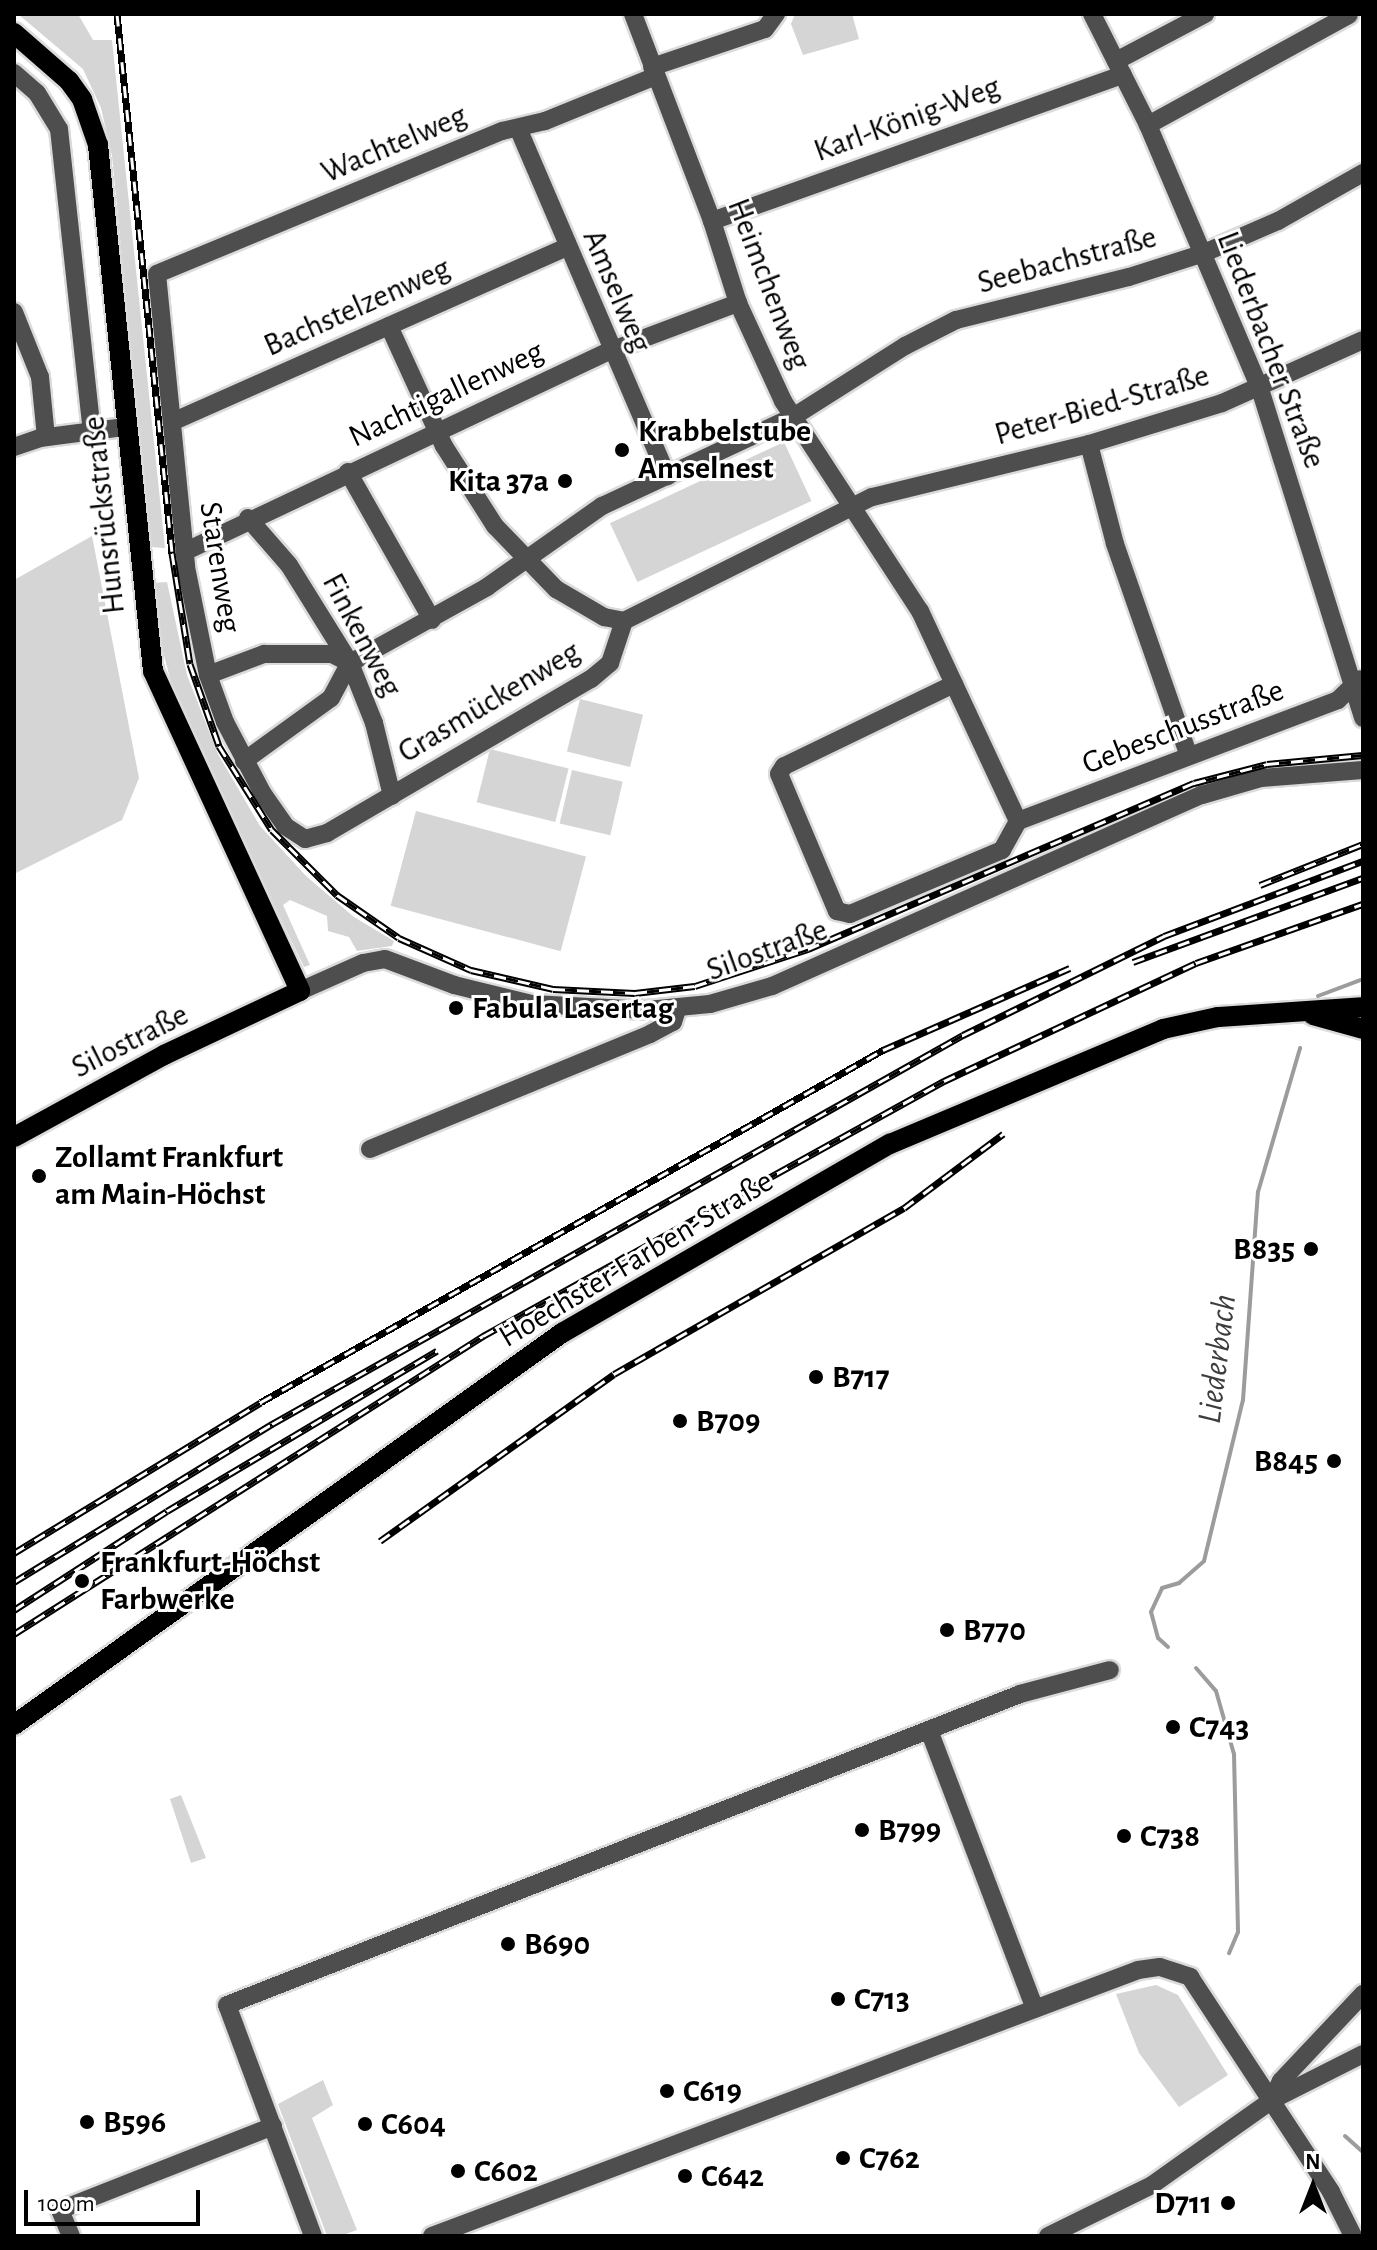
<!DOCTYPE html>
<html>
<head>
<meta charset="utf-8">
<style>
	body { margin:0 }
	#map { position:relative; width:1377px; height:2250px; overflow:hidden; background:#fff; font-family:"Alegreya Sans",sans-serif }
	div>[style] { position:absolute }
	[style*='--x'] { left:calc(var(--x)*1px); top:calc(var(--y)*1px); width:calc(var(--w)*1px); rotate:calc(var(--a)*1deg) }
	.green>* { inset:0; background:#d5d5d5; transform-origin:0 0 }
	.stream>* { height:4px; margin:-2px; padding:0 2px; transform-origin:2px; border-radius:2px; background:#9c9c9c }
	.roads { filter:drop-shadow(2px 0 #dbdbdb) drop-shadow(-2px 0 #dbdbdb) drop-shadow(0 2px #dbdbdb) drop-shadow(0 -2px #dbdbdb) }
	.minor>* { height:18px; margin:-9px; padding:0 9px; transform-origin:9px; border-radius:9px; background:#4e4e4e }
	.major>* { height:20px; margin:-10px; padding:0 10px; transform-origin:10px; border-radius:10px; background:#000 }
	.rail>* { height:7px; margin-top:-3.5px; transform-origin:0; background:repeating-linear-gradient(90deg,#fff 0 12px,#000 0 24px); box-sizing:border-box; border-block:2px solid #000 }
	.dots>* { width:22px; height:22px; translate:-50% -50%; box-sizing:border-box; border:4px solid #fff; border-radius:50% }
	span { translate:-50% -50%; white-space:nowrap; text-align:center; line-height:1.15; -webkit-text-stroke:6px #fff; paint-order:stroke }
	.street-label { font-size:32px; color:#000 }
	.poi-label { font-size:32px; color:#000; font-weight:700 }
	.left { translate:0 -50%; text-align:left }
	.right { translate:-100% -50%; text-align:right }
	.water-label { font-size:34px; color:#3d3d3d; font-style:italic }
	.frame { position:absolute; inset:0; border:16px solid #000; pointer-events:none }
	.north { position:absolute; left:1273px; top:2146px; width:80px; height:80px; -webkit-text-stroke:6px #fff; paint-order:stroke; rotate:0deg; font-size:22px; font-weight:700; line-height:32px; text-align:center; color:#000 }
	.north::after { content:''; display:block; margin:auto; width:28px; height:36px; background:#000; clip-path:polygon(50% 0,100% 100%,50% 72%,0 100%) }
	.scale { position:absolute; left:24px; top:2190px; width:176px; height:36px; box-sizing:border-box; border:4px solid #000; border-top:0; padding-left:10px; font-size:24px; line-height:28px; white-space:nowrap; color:#000; -webkit-text-stroke:6px #fff; paint-order:stroke }
</style>
</head>
<body>
<div id="map">
	<div class="green">
		<div style="clip-path:polygon(18px 14px,78px 14px,93px 40px,112px 40px,165px 548px,150px 547px,112px 156px,101px 108px,83px 69px)"></div>
		<div style="clip-path:polygon(795px 14px,852px 14px,859px 39px,803px 55px,791px 24px)"></div>
		<div style="left:784px;top:442px;width:65px;height:192px;rotate:65deg"></div>
		<div style="clip-path:polygon(92px 536px,139px 778px,122px 820px,14px 874px,14px 580px)"></div>
		<div style="clip-path:polygon(167px 582px,187px 675px,218px 754px,260px 826px,306px 876px,354px 917px,394px 941px,392px 946px,357px 951px,349px 937px,328px 931px,327px 916px,290px 900px,283px 905px,310px 965px,304px 967px,176px 701px,155px 621px,152px 583px)"></div>
		<div style="left:580px;top:699px;width:65px;height:54px;rotate:14deg"></div>
		<div style="left:490px;top:749px;width:81px;height:55px;rotate:14deg"></div>
		<div style="left:572px;top:770px;width:52px;height:55px;rotate:13deg"></div>
		<div style="left:416px;top:811px;width:176px;height:98px;rotate:15deg"></div>
		<div style="clip-path:polygon(181px 1795px,206px 1858px,191px 1863px,170px 1799px)"></div>
		<div style="clip-path:polygon(1156px 1985px,1178px 1995px,1228px 2075px,1179px 2107px,1139px 2053px,1116px 1994px)"></div>
		<div style="clip-path:polygon(323px 2080px,333px 2105px,312px 2118px,357px 2230px,340px 2236px,327px 2236px,278px 2104px)"></div>
	</div>
	<div class="stream">
		<div style="--x:1318;--y:996;--w:48;--a:-20.7"></div>
		<div style="--x:1168;--y:1647;--w:13;--a:-138"></div>
		<div style="--x:1158;--y:1638;--w:27;--a:-105"></div>
		<div style="--x:1151;--y:1612;--w:26;--a:-65"></div>
		<div style="--x:1162;--y:1588;--w:18;--a:-16"></div>
		<div style="--x:1179;--y:1583;--w:33;--a:-41"></div>
		<div style="--x:1204;--y:1561;--w:166;--a:-76.4"></div>
		<div style="--x:1243;--y:1400;--w:209;--a:-85.9"></div>
		<div style="--x:1258;--y:1192;--w:150;--a:-73.7"></div>
		<div style="--x:1196;--y:1668;--w:30;--a:49"></div>
		<div style="--x:1216;--y:1691;--w:66;--a:74.1"></div>
		<div style="--x:1234;--y:1754;--w:178;--a:88.7"></div>
		<div style="--x:1238;--y:1932;--w:23;--a:113"></div>
		<div style="--x:1345;--y:2136;--w:24;--a:42"></div>
	</div>
	<div class="roads">
		<div class="minor">
			<div style="--x:633;--y:14;--w:222;--a:69.1"></div>
			<div style="--x:712;--y:221;--w:86;--a:72.4"></div>
			<div style="--x:738;--y:303;--w:108;--a:65.3"></div>
			<div style="--x:783;--y:401;--w:251;--a:56.9"></div>
			<div style="--x:920;--y:611;--w:232;--a:65"></div>
			<div style="--x:1092;--y:14;--w:124;--a:63.2"></div>
			<div style="--x:1148;--y:125;--w:287;--a:67"></div>
			<div style="--x:1260;--y:389;--w:345;--a:72.6"></div>
			<div style="--x:1116;--y:61;--w:101;--a:-27.8"></div>
			<div style="--x:652;--y:67;--w:119;--a:-18.6"></div>
			<div style="--x:765;--y:29;--w:19;--a:-54"></div>
			<div style="--x:14;--y:73;--w:30;--a:41"></div>
			<div style="--x:37;--y:93;--w:42;--a:58.6"></div>
			<div style="--x:59;--y:129;--w:304;--a:83.8"></div>
			<div style="--x:656;--y:76;--w:120;--a:157.9"></div>
			<div style="--x:545;--y:121;--w:44;--a:166.9"></div>
			<div style="--x:502;--y:131;--w:373;--a:157.5"></div>
			<div style="--x:157;--y:274;--w:294;--a:84.3"></div>
			<div style="--x:186;--y:567;--w:110;--a:78.5"></div>
			<div style="--x:208;--y:675;--w:50;--a:70.1"></div>
			<div style="--x:225;--y:722;--w:81;--a:62.2"></div>
			<div style="--x:263;--y:794;--w:39;--a:55"></div>
			<div style="--x:285;--y:826;--w:24;--a:33"></div>
			<div style="--x:305;--y:839;--w:23;--a:-15"></div>
			<div style="--x:327;--y:833;--w:306;--a:-30.3"></div>
			<div style="--x:591;--y:679;--w:25;--a:-40"></div>
			<div style="--x:610;--y:663;--w:44;--a:-71.6"></div>
			<div style="--x:624;--y:621;--w:277;--a:-26.6"></div>
			<div style="--x:872;--y:497;--w:223;--a:-13.7"></div>
			<div style="--x:1089;--y:444;--w:139;--a:-17.1"></div>
			<div style="--x:1222;--y:403;--w:154;--a:-24.1"></div>
			<div style="--x:1148;--y:125;--w:229;--a:-28.7"></div>
			<div style="--x:518;--y:128;--w:379;--a:66.8"></div>
			<div style="--x:712;--y:221;--w:436;--a:-19.6"></div>
			<div style="--x:14;--y:312;--w:70;--a:68.2"></div>
			<div style="--x:40;--y:377;--w:60;--a:84.3"></div>
			<div style="--x:389;--y:326;--w:132;--a:65.4"></div>
			<div style="--x:444;--y:446;--w:95;--a:57.5"></div>
			<div style="--x:495;--y:526;--w:88;--a:45.9"></div>
			<div style="--x:556;--y:589;--w:56;--a:30.3"></div>
			<div style="--x:604;--y:617;--w:20;--a:11"></div>
			<div style="--x:172;--y:422;--w:431;--a:-23.9"></div>
			<div style="--x:1089;--y:444;--w:103;--a:75.4"></div>
			<div style="--x:1115;--y:544;--w:222;--a:70.8"></div>
			<div style="--x:14;--y:447;--w:28;--a:-19"></div>
			<div style="--x:40;--y:438;--w:86;--a:-7.4"></div>
			<div style="--x:348;--y:472;--w:170;--a:60.4"></div>
			<div style="--x:248;--y:518;--w:62;--a:48.9"></div>
			<div style="--x:289;--y:565;--w:115;--a:58.1"></div>
			<div style="--x:350;--y:663;--w:65;--a:68.2"></div>
			<div style="--x:374;--y:723;--w:75;--a:76.1"></div>
			<div style="--x:184;--y:552;--w:471;--a:-25.3"></div>
			<div style="--x:610;--y:351;--w:137;--a:-20.6"></div>
			<div style="--x:208;--y:675;--w:60;--a:-20.6"></div>
			<div style="--x:264;--y:654;--w:68;--a:0"></div>
			<div style="--x:332;--y:654;--w:20;--a:27"></div>
			<div style="--x:954;--y:684;--w:189;--a:154.2"></div>
			<div style="--x:784;--y:766;--w:9;--a:122"></div>
			<div style="--x:779;--y:774;--w:149;--a:67.1"></div>
			<div style="--x:837;--y:911;--w:13;--a:13"></div>
			<div style="--x:850;--y:914;--w:165;--a:-22.8"></div>
			<div style="--x:1002;--y:850;--w:33;--a:-61"></div>
			<div style="--x:244;--y:761;--w:107;--a:-35.9"></div>
			<div style="--x:331;--y:698;--w:40;--a:-62"></div>
			<div style="--x:350;--y:663;--w:157;--a:-29"></div>
			<div style="--x:487;--y:587;--w:141;--a:-35.2"></div>
			<div style="--x:602;--y:506;--w:211;--a:-25"></div>
			<div style="--x:793;--y:417;--w:133;--a:-32.4"></div>
			<div style="--x:905;--y:346;--w:57;--a:-27"></div>
			<div style="--x:956;--y:320;--w:178;--a:-14"></div>
			<div style="--x:1129;--y:277;--w:79;--a:-17.7"></div>
			<div style="--x:1204;--y:253;--w:81;--a:-23.4"></div>
			<div style="--x:1278;--y:221;--w:98;--a:-29.5"></div>
			<div style="--x:1018;--y:821;--w:342;--a:-20.7"></div>
			<div style="--x:1338;--y:700;--w:30;--a:-44"></div>
			<div style="--x:300;--y:991;--w:69;--a:-24"></div>
			<div style="--x:363;--y:963;--w:22;--a:-10"></div>
			<div style="--x:385;--y:959;--w:74;--a:20.6"></div>
			<div style="--x:454;--y:985;--w:80;--a:13.7"></div>
			<div style="--x:532;--y:1004;--w:115;--a:3"></div>
			<div style="--x:647;--y:1010;--w:63;--a:-5.4"></div>
			<div style="--x:710;--y:1004;--w:65;--a:-16.2"></div>
			<div style="--x:772;--y:986;--w:471;--a:-24"></div>
			<div style="--x:1202;--y:795;--w:61;--a:-16.1"></div>
			<div style="--x:1261;--y:778;--w:102;--a:-4.5"></div>
			<div style="--x:370;--y:1149;--w:303;--a:-22.3"></div>
			<div style="--x:650;--y:1034;--w:26;--a:-28"></div>
			<div style="--x:673;--y:1022;--w:13;--a:-72"></div>
			<div style="--x:929;--y:1730;--w:298;--a:69.2"></div>
			<div style="--x:1272;--y:2100;--w:21;--a:-65"></div>
			<div style="--x:1281;--y:2081;--w:120;--a:-46.7"></div>
			<div style="--x:71;--y:2236;--w:28;--a:-113"></div>
			<div style="--x:60;--y:2210;--w:229;--a:-21.5"></div>
			<div style="--x:313;--y:2236;--w:246;--a:-110.4"></div>
			<div style="--x:227;--y:2005;--w:852;--a:-21.41"></div>
			<div style="--x:1020;--y:1694;--w:93;--a:-14.9"></div>
			<div style="--x:432;--y:2236;--w:754;--a:-20.64"></div>
			<div style="--x:1138;--y:1970;--w:22;--a:-8"></div>
			<div style="--x:1160;--y:1967;--w:32;--a:18"></div>
			<div style="--x:1190;--y:1977;--w:257;--a:56.7"></div>
			<div style="--x:1331;--y:2192;--w:49;--a:63.4"></div>
			<div style="--x:1048;--y:2236;--w:116;--a:-26.1"></div>
			<div style="--x:1152;--y:2185;--w:147;--a:-35.3"></div>
			<div style="--x:1272;--y:2100;--w:102;--a:-26.8"></div>
		</div>
		<div class="major">
			<div style="--x:14;--y:33;--w:73;--a:41.1"></div>
			<div style="--x:69;--y:81;--w:22;--a:54"></div>
			<div style="--x:82;--y:99;--w:49;--a:70.8"></div>
			<div style="--x:98;--y:145;--w:529;--a:84.03"></div>
			<div style="--x:153;--y:671;--w:352;--a:65.3"></div>
			<div style="--x:300;--y:991;--w:150;--a:154.8"></div>
			<div style="--x:164;--y:1055;--w:171;--a:151.3"></div>
			<div style="--x:1313;--y:1015;--w:52;--a:15.6"></div>
			<div style="--x:14;--y:1725;--w:674;--a:-35.58"></div>
			<div style="--x:562;--y:1333;--w:379;--a:-30"></div>
			<div style="--x:890;--y:1144;--w:296;--a:-22.8"></div>
			<div style="--x:1163;--y:1029;--w:56;--a:-12.3"></div>
			<div style="--x:1218;--y:1017;--w:145;--a:-3.9"></div>
		</div>
	</div>
	<div class="rail">
		<div style="--x:117;--y:14;--w:542;--a:84.17"></div>
		<div style="--x:172;--y:553;--w:112;--a:80.8"></div>
		<div style="--x:190;--y:664;--w:87;--a:70.5"></div>
		<div style="--x:219;--y:746;--w:99;--a:57.8"></div>
		<div style="--x:272;--y:830;--w:92;--a:45"></div>
		<div style="--x:337;--y:895;--w:75;--a:34.7"></div>
		<div style="--x:399;--y:938;--w:79;--a:24"></div>
		<div style="--x:471;--y:970;--w:84;--a:13"></div>
		<div style="--x:553;--y:989;--w:82;--a:2.8"></div>
		<div style="--x:635;--y:993;--w:60;--a:-6.7"></div>
		<div style="--x:695;--y:986;--w:119;--a:-18.1"></div>
		<div style="--x:808;--y:949;--w:420;--a:-23.3"></div>
		<div style="--x:1194;--y:783;--w:75;--a:-14.6"></div>
		<div style="--x:1267;--y:764;--w:96;--a:-5.4"></div>
		<div style="--x:1260;--y:885;--w:111;--a:-21.7"></div>
		<div style="--x:1133;--y:962;--w:245;--a:-20.1"></div>
		<div style="--x:380;--y:1541;--w:287;--a:-35.5"></div>
		<div style="--x:614;--y:1374;--w:334;--a:-29.8"></div>
		<div style="--x:904;--y:1208;--w:124;--a:-36.8"></div>
		<div style="--x:14;--y:1553;--w:289;--a:-31.4"></div>
		<div style="--x:261;--y:1402;--w:715;--a:-29.51"></div>
		<div style="--x:883;--y:1050;--w:204;--a:-23.7"></div>
		<div style="--x:14;--y:1582;--w:303;--a:-31.5"></div>
		<div style="--x:272;--y:1424;--w:793;--a:-29.38"></div>
		<div style="--x:963;--y:1035;--w:224;--a:-26.2"></div>
		<div style="--x:1164;--y:936;--w:213;--a:-20.7"></div>
		<div style="--x:14;--y:1610;--w:182;--a:-32.9"></div>
		<div style="--x:167;--y:1511;--w:314;--a:-30.7"></div>
		<div style="--x:14;--y:1634;--w:556;--a:-32.43"></div>
		<div style="--x:483;--y:1336;--w:527;--a:-28.95"></div>
		<div style="--x:944;--y:1081;--w:278;--a:-25.1"></div>
		<div style="--x:1196;--y:963;--w:177;--a:-19.5"></div>
	</div>
	<div class="dots">
		<div style="left:622px;top:450px;background:#000"></div>
		<div style="left:565px;top:481px;background:#000"></div>
		<div style="left:456px;top:1008px;background:#000"></div>
		<div style="left:39px;top:1176px;background:#000"></div>
		<div style="left:1311px;top:1249px;background:#000"></div>
		<div style="left:816px;top:1377px;background:#000"></div>
		<div style="left:680px;top:1421px;background:#000"></div>
		<div style="left:1334px;top:1461px;background:#000"></div>
		<div style="left:82px;top:1581px;background:#000"></div>
		<div style="left:947px;top:1630px;background:#000"></div>
		<div style="left:1173px;top:1727px;background:#000"></div>
		<div style="left:862px;top:1830px;background:#000"></div>
		<div style="left:1124px;top:1836px;background:#000"></div>
		<div style="left:508px;top:1944px;background:#000"></div>
		<div style="left:838px;top:1999px;background:#000"></div>
		<div style="left:667px;top:2091px;background:#000"></div>
		<div style="left:87px;top:2122px;background:#000"></div>
		<div style="left:365px;top:2124px;background:#000"></div>
		<div style="left:843px;top:2158px;background:#000"></div>
		<div style="left:458px;top:2171px;background:#000"></div>
		<div style="left:685px;top:2176px;background:#000"></div>
		<div style="left:1228px;top:2203px;background:#000"></div>
	</div>
	<div class="street-label">
		<span style="left:907px;top:119px;rotate:-20deg">Karl-König-Weg</span>
		<span style="left:394px;top:144px;rotate:-23deg">Wachtelweg</span>
		<span style="left:1067px;top:260px;rotate:-15deg">Seebachstraße</span>
		<span style="left:769px;top:284px;rotate:69deg">Heimchenweg</span>
		<span style="left:617px;top:291px;rotate:67deg">Amselweg</span>
		<span style="left:357px;top:307px;rotate:-24deg">Bachstelzenweg</span>
		<span style="left:1271px;top:350px;rotate:69deg">Liederbacher Straße</span>
		<span style="left:446px;top:394px;rotate:-25deg">Nachtigallenweg</span>
		<span style="left:1102px;top:405px;rotate:-16deg">Peter-Bied-Straße</span>
		<span style="left:104px;top:515px;rotate:-96deg">Hunsrückstraße</span>
		<span style="left:220px;top:567px;rotate:81deg">Starenweg</span>
		<span style="left:362px;top:635px;rotate:62deg">Finkenweg</span>
		<span style="left:489px;top:702px;rotate:-31deg">Grasmückenweg</span>
		<span style="left:1183px;top:727px;rotate:-21deg">Gebeschusstraße</span>
		<span style="left:767px;top:950px;rotate:-20deg">Silostraße</span>
		<span style="left:130px;top:1041px;rotate:-27deg">Silostraße</span>
		<span style="left:636px;top:1259px;rotate:-31deg">Hoechster-Farben-Straße</span>
	</div>
	<div class="poi-label">
		<span class="left" style="left:638px;top:450px">Krabbelstube<br>Amselnest</span>
		<span class="right" style="left:549px;top:481px">Kita 37a</span>
		<span class="left" style="left:472px;top:1008px">Fabula Lasertag</span>
		<span class="left" style="left:55px;top:1176px">Zollamt Frankfurt<br>am Main-Höchst</span>
		<span class="right" style="left:1295px;top:1249px">B835</span>
		<span class="left" style="left:832px;top:1377px">B717</span>
		<span class="left" style="left:696px;top:1421px">B709</span>
		<span class="right" style="left:1318px;top:1461px">B845</span>
		<span class="left" style="left:100px;top:1581px">Frankfurt-Höchst<br>Farbwerke</span>
		<span class="left" style="left:963px;top:1630px">B770</span>
		<span class="left" style="left:1189px;top:1727px">C743</span>
		<span class="left" style="left:878px;top:1830px">B799</span>
		<span class="left" style="left:1140px;top:1836px">C738</span>
		<span class="left" style="left:524px;top:1944px">B690</span>
		<span class="left" style="left:854px;top:1999px">C713</span>
		<span class="left" style="left:683px;top:2091px">C619</span>
		<span class="left" style="left:103px;top:2122px">B596</span>
		<span class="left" style="left:381px;top:2124px">C604</span>
		<span class="left" style="left:859px;top:2158px">C762</span>
		<span class="left" style="left:474px;top:2171px">C602</span>
		<span class="left" style="left:701px;top:2176px">C642</span>
		<span class="right" style="left:1212px;top:2203px">D711</span>
	</div>
	<div class="water-label">
		<span style="left:1218px;top:1359px;rotate:-83deg">Liederbach</span>
	</div>
	<div class="frame"></div>
	<div class="north">N</div>
	<div class="scale">100 m</div>
</div>
</body>
</html>
